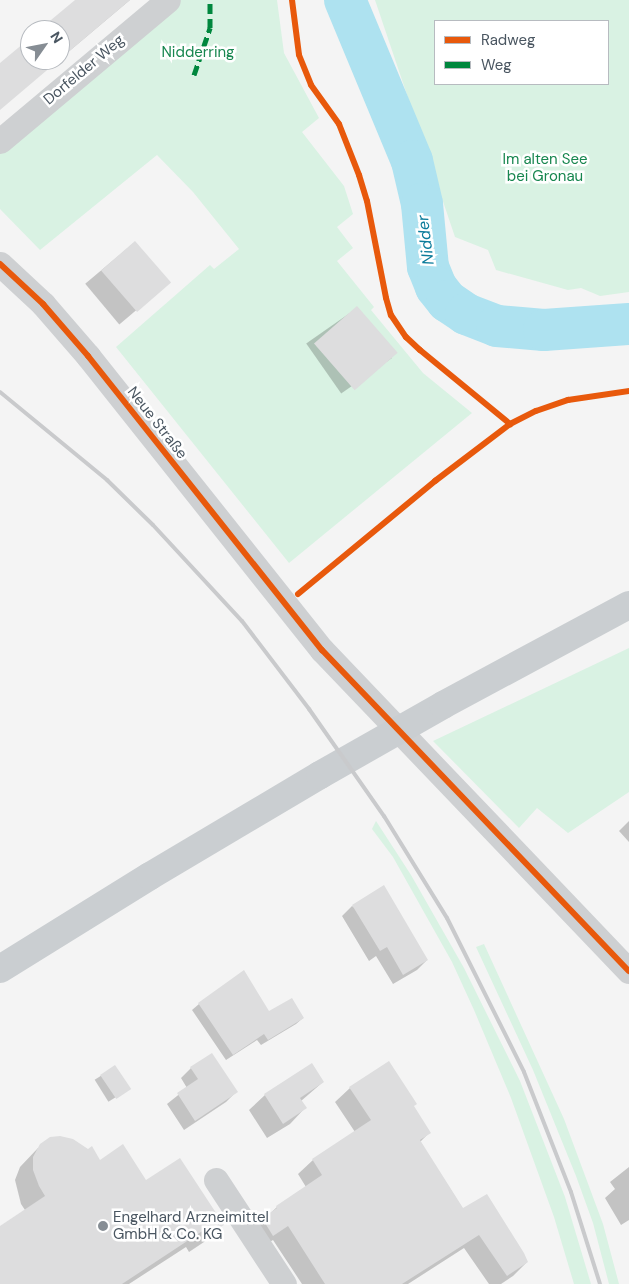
<!DOCTYPE html>
<html>
<head>
<meta charset="utf-8">
<style>
	body { margin:0 }
	#map { position:relative; width:629px; height:1284px; overflow:hidden; background:#f4f4f4; font-family:"DM Sans",sans-serif }
	div>[style] { position:absolute }
	[style*='--x'] { left:calc(var(--x)*1px); top:calc(var(--y)*1px); width:calc(var(--w)*1px); rotate:calc(var(--a)*1deg) }
	.green>* { inset:0; background:#d9f2e3 }
	.shadow>* { inset:0; background:#0003; transform-origin:0 0 }
	.river>* { height:42px; margin:-21px; padding:0 21px; transform-origin:21px; border-radius:21px; background:#aee2f0 }
	.building>* { inset:0; background:#ddddde; transform-origin:0 0 }
	.street>* { height:25px; margin:-12.5px; padding:0 12.5px; transform-origin:12.5px; border-radius:12.5px; background:#ced0d2 }
	.primary>* { height:28px; margin:-14px; padding:0 14px; transform-origin:14px; border-radius:14px; background:#caced1 }
	.rail>* { height:4px; margin:-2px; padding:0 2px; transform-origin:2px; border-radius:2px; background:#c9cacc }
	.quiet>* { height:5px; margin-top:-2.5px; transform-origin:0; background:repeating-linear-gradient(90deg,#00873e 0 10px,transparent 0 15px) }
	.cycleway>* { height:6px; margin:-3px; padding:0 3px; transform-origin:3px; border-radius:3px; background:#e8590c }
	.dots>* { width:14px; height:14px; translate:-50% -50%; box-sizing:border-box; border:2px solid #fff; border-radius:50% }
	span { translate:-50% -50%; white-space:nowrap; text-align:center; line-height:1.15; -webkit-text-stroke:5px #fff; paint-order:stroke }
	.park-label { font-size:15px; color:#17864f }
	.street-label { font-size:15px; color:#4a5661 }
	.poi-label { font-size:15px; color:#4a5661 }
	.left { translate:0 -50%; text-align:left }
	.water-label { font-size:16px; color:#0c7c9b; font-style:italic }
	.legend { position:absolute; left:434px; top:20px; width:175px; height:65px; box-sizing:border-box; background:#fff; border:1px solid #b7bbc0; margin:0; padding:6px 9px; list-style:none; font-size:15px; color:#4a5661 }
	.legend li { display:flex; align-items:center; gap:10px; height:25px }
	.legend b { width:25px; border:1px solid #b7bbc0 }
	.north { position:absolute; left:20px; top:20px; width:50px; height:50px; box-sizing:border-box; background:#fff; border:1px solid #b7bbc0; border-radius:50%; rotate:57deg; font-size:14px; font-weight:700; line-height:20px; text-align:center; color:#4a5661 }
	.north::after { content:''; display:block; margin:auto; width:18px; height:22px; background:#868d94; clip-path:polygon(50% 0,100% 100%,50% 72%,0 100%) }
</style>
</head>
<body>
<div id="map">
	<div class="green">
		<div style="clip-path:polygon(179px 0,277px 0,284px 53px,319px 118px,302px 132px,344px 186px,353px 214px,337px 227px,353px 248px,337px 261px,374px 307px,371px 310px,423px 373px,472px 413px,289px 563px,116px 347px,210px 265px,214px 269px,239px 249px,193px 192px,157px 155px,40px 250px,0 209px,0 149px)"></div>
		<div style="clip-path:polygon(evenodd,375px 0,629px 0,629px 292px,600px 296px,581px 288px,568px 290px,496px 270px,488px 250px,455px 237px,375px 0,435px 21px,608px 21px,608px 84px,435px 84px,435px 21px)"></div>
		<div style="clip-path:polygon(629px 648px,629px 792px,568px 833px,537px 808px,519px 828px,433px 741px)"></div>
		<div style="clip-path:polygon(376px 821px,411px 875px,464px 968px,520px 1081px,565px 1197px,591px 1284px,574px 1284px,554px 1217px,511px 1098px,474px 1010px,452px 962px,393px 857px,372px 829px)"></div>
		<div style="clip-path:polygon(484px 944px,564px 1119px,603px 1224px,619px 1284px,609px 1284px,593px 1223px,576px 1176px,533px 1070px,476px 947px)"></div>
	</div>
	<div class="shadow">
		<div style="clip-path:polygon(77px 0,130px 0,60px 59px,60px 30px,41px 30px)"></div>
		<div style="left:135px;top:242px;width:53px;height:65px;rotate:50deg"></div>
		<div style="left:357px;top:308px;width:61px;height:62px;rotate:55deg"></div>
		<div style="clip-path:polygon(629px 821px,629px 842px,619px 831px)"></div>
		<div style="clip-path:polygon(352px 906px,427px 960px,417px 970px,393px 984px,376px 956px,369px 961px,342px 916px)"></div>
		<div style="clip-path:polygon(199px 1004px,269px 1013px,303px 1018px,296px 1024px,261px 1045px,257px 1040px,226px 1060px,192px 1010px)"></div>
		<div style="left:115px;top:1067px;width:26px;height:24px;rotate:58deg"></div>
		<div style="clip-path:polygon(191px 1068px,236px 1092px,226px 1102px,184px 1130px,167px 1104px,187px 1088px,181px 1078px)"></div>
		<div style="clip-path:polygon(323px 1082px,301px 1101px,305px 1108px,290px 1124px,267px 1138px,249px 1110px,265px 1095px)"></div>
		<div style="clip-path:polygon(350px 1088px,412px 1107px,429px 1133px,420px 1142px,463px 1209px,527px 1262px,513px 1276px,501px 1284px,489px 1284px,464px 1248px,408px 1284px,302px 1284px,273px 1240px,258px 1249px,248px 1234px,277px 1207px,306px 1187px,298px 1174px,313px 1160px,355px 1132px,335px 1102px)"></div>
		<div style="clip-path:polygon(38px 1148px,100px 1161px,146px 1182px,222px 1224px,204px 1242px,189px 1252px,186px 1247px,129px 1284px,0 1284px,0 1228px,25px 1210px,21px 1204px,15px 1180px,20px 1167px)"></div>
		<div style="clip-path:polygon(629px 1167px,629px 1220px,621px 1225px,605px 1198px,615px 1189px,610px 1182px)"></div>
	</div>
	<div class="river">
		<div style="--x:345;--y:0;--w:174;--a:67.4"></div>
		<div style="--x:412;--y:161;--w:44;--a:76.9"></div>
		<div style="--x:422;--y:204;--w:63;--a:84.6"></div>
		<div style="--x:428;--y:267;--w:22;--a:68"></div>
		<div style="--x:436;--y:287;--w:18;--a:52"></div>
		<div style="--x:447;--y:301;--w:23;--a:34"></div>
		<div style="--x:466;--y:314;--w:33;--a:21"></div>
		<div style="--x:497;--y:326;--w:47;--a:4.9"></div>
		<div style="--x:544;--y:330;--w:85;--a:-4"></div>
	</div>
	<div class="building">
		<div style="clip-path:polygon(75px 0,130px 0,60px 59px,60px 30px,39px 30px)"></div>
		<div style="clip-path:polygon(30px 38px,30px 60px,59px 60px,0 110px,0 63px)"></div>
		<div style="left:135px;top:241px;width:55px;height:45px;rotate:49deg"></div>
		<div style="left:357px;top:306px;width:62px;height:57px;rotate:49deg"></div>
		<div style="clip-path:polygon(384px 885px,428px 960px,403px 975px,387px 947px,380px 951px,352px 905px)"></div>
		<div style="clip-path:polygon(244px 970px,269px 1011px,292px 998px,304px 1018px,268px 1040px,264px 1034px,233px 1055px,198px 1003px)"></div>
		<div style="clip-path:polygon(212px 1053px,238px 1092px,195px 1121px,177px 1093px,198px 1079px,190px 1067px)"></div>
		<div style="clip-path:polygon(389px 1061px,417px 1104px,414px 1106px,431px 1133px,420px 1140px,463px 1208px,487px 1194px,524px 1253px,528px 1262px,507px 1276px,479px 1235px,402px 1284px,325px 1284px,288px 1226px,273px 1236px,262px 1218px,277px 1208px,276px 1206px,322px 1175px,312px 1159px,371px 1120px,349px 1087px)"></div>
		<div style="clip-path:polygon(312px 1063px,324px 1082px,300px 1098px,307px 1108px,283px 1124px,264px 1094px)"></div>
		<div style="left:115px;top:1065px;width:29px;height:18px;rotate:56deg"></div>
		<div style="clip-path:polygon(60px 1136px,73px 1139px,88px 1149px,92px 1146px,100px 1160px,123px 1144px,146px 1180px,180px 1158px,224px 1225px,207px 1235px,204px 1230px,122px 1284px,0 1284px,0 1226px,45px 1196px,39px 1186px,33px 1170px,33px 1157px,40px 1144px,50px 1137px)"></div>
	</div>
	<div class="street">
		<div style="--x:0;--y:141;--w:219;--a:-40"></div>
		<div style="--x:0;--y:264;--w:59;--a:42.9"></div>
		<div style="--x:43;--y:304;--w:69;--a:49.1"></div>
		<div style="--x:88;--y:356;--w:376;--a:51.5"></div>
		<div style="--x:322;--y:650;--w:444;--a:46.3"></div>
		<div style="--x:216;--y:1180;--w:124;--a:56.8"></div>
	</div>
	<div class="primary">
		<div style="--x:0;--y:969;--w:176;--a:-31.8"></div>
		<div style="--x:150;--y:876;--w:198;--a:-30.7"></div>
		<div style="--x:320;--y:775;--w:142;--a:-29.6"></div>
		<div style="--x:443;--y:705;--w:211;--a:-28.3"></div>
	</div>
	<div class="rail">
		<div style="--x:0;--y:392;--w:139;--a:39.4"></div>
		<div style="--x:107;--y:480;--w:64;--a:44.4"></div>
		<div style="--x:153;--y:525;--w:131;--a:47.2"></div>
		<div style="--x:242;--y:621;--w:111;--a:52.7"></div>
		<div style="--x:309;--y:709;--w:131;--a:55"></div>
		<div style="--x:384;--y:816;--w:120;--a:58.3"></div>
		<div style="--x:447;--y:918;--w:172;--a:63.4"></div>
		<div style="--x:524;--y:1072;--w:129;--a:68.6"></div>
		<div style="--x:571;--y:1192;--w:96;--a:72.5"></div>
	</div>
	<div class="quiet">
		<div style="--x:194;--y:75;--w:50;--a:-71.2"></div>
		<div style="--x:210;--y:28;--w:28;--a:-90"></div>
	</div>
	<div class="cycleway">
		<div style="--x:292;--y:0;--w:55;--a:82.7"></div>
		<div style="--x:299;--y:55;--w:32;--a:68"></div>
		<div style="--x:311;--y:85;--w:48;--a:54.3"></div>
		<div style="--x:339;--y:124;--w:55;--a:68.6"></div>
		<div style="--x:359;--y:175;--w:27;--a:73"></div>
		<div style="--x:367;--y:201;--w:99;--a:78.9"></div>
		<div style="--x:386;--y:298;--w:18;--a:74"></div>
		<div style="--x:391;--y:315;--w:27;--a:56"></div>
		<div style="--x:406;--y:337;--w:19;--a:43"></div>
		<div style="--x:420;--y:350;--w:117;--a:39.4"></div>
		<div style="--x:0;--y:264;--w:59;--a:42.9"></div>
		<div style="--x:43;--y:304;--w:69;--a:49.1"></div>
		<div style="--x:88;--y:356;--w:376;--a:51.5"></div>
		<div style="--x:322;--y:650;--w:444;--a:46.3"></div>
		<div style="--x:298;--y:594;--w:178;--a:-39.5"></div>
		<div style="--x:435;--y:481;--w:94;--a:-37.2"></div>
		<div style="--x:510;--y:424;--w:29;--a:-27"></div>
		<div style="--x:536;--y:411;--w:34;--a:-19"></div>
		<div style="--x:568;--y:400;--w:62;--a:-8.4"></div>
	</div>
	<div class="dots">
		<div style="left:103px;top:1226px;background:#868d94"></div>
	</div>
	<div class="park-label">
		<span style="left:198px;top:53px">Nidderring</span>
		<span style="left:545px;top:168px">Im alten See<br>bei Gronau</span>
	</div>
	<div class="street-label">
		<span style="left:84px;top:70px;rotate:-40deg">Dorfelder Weg</span>
		<span style="left:157px;top:423px;rotate:52deg">Neue Straße</span>
	</div>
	<div class="poi-label">
		<span class="left" style="left:113px;top:1226px">Engelhard Arzneimittel<br>GmbH &amp; Co. KG</span>
	</div>
	<div class="water-label">
		<span style="left:426px;top:240px;rotate:-97deg">Nidder</span>
	</div>
	<ul class="legend">
	<li><b style="height:6px;background:#e8590c"></b>Radweg</li>
	<li><b style="height:6px;background:#00873e"></b>Weg</li>
	</ul>
	<div class="north">N</div>
</div>
</body>
</html>
